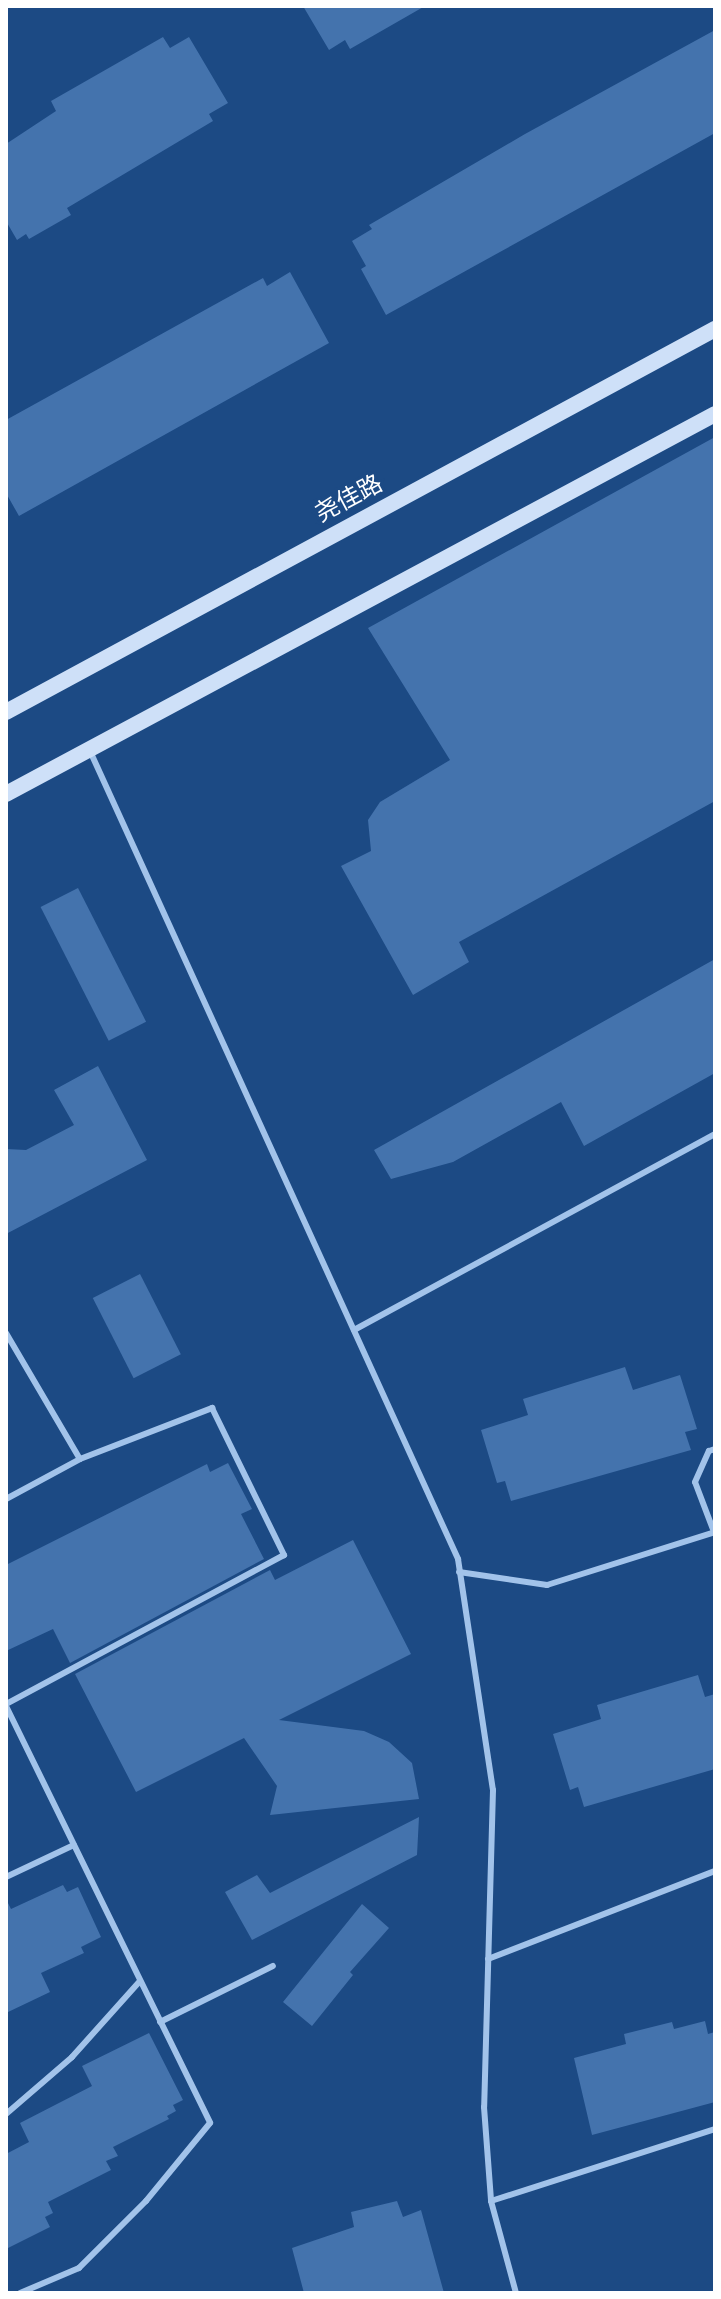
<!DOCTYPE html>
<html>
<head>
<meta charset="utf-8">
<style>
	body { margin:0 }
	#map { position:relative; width:721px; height:2299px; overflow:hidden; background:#1c4a84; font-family:"Fira Sans Condensed","Noto Sans SC",sans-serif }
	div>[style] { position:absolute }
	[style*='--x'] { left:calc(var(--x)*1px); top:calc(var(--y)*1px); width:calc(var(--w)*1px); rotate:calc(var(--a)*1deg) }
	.building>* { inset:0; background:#4473ad; transform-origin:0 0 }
	.service>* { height:6px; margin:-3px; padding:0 3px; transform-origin:3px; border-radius:3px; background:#a2c3ea }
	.secondary>* { height:16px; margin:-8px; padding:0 8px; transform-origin:8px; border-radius:8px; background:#cee0f8 }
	span { translate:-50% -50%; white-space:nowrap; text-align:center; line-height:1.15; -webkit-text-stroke:6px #1c4a84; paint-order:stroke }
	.street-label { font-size:24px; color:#fff }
	.frame { position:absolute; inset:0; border:8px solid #fff; pointer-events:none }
</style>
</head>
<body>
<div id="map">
	<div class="building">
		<div style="clip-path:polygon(303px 6px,425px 6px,350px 49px,345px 40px,329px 50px)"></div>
		<div style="clip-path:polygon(715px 30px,715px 133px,386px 315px,361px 269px,366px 266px,352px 241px,372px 229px,369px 225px,525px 134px)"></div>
		<div style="clip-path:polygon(163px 37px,170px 48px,189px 37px,228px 103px,209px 114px,213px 121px,67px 208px,71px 215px,29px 239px,26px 234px,17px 240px,6px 221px,6px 144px,56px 111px,51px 101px)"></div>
		<div style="clip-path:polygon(290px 272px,329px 343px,19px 516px,6px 493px,6px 420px,263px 278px,267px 286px)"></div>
		<div style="clip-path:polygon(715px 437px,715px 801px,459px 942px,469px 962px,413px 995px,341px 866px,371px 851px,368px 820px,380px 802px,450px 760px,368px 628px)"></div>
		<div style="left:78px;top:888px;width:150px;height:42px;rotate:63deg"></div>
		<div style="clip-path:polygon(715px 959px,715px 1073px,584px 1146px,561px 1102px,453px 1162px,391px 1179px,374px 1150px)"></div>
		<div style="clip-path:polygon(98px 1066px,147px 1160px,6px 1234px,6px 1149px,26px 1150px,74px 1125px,54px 1090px)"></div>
		<div style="left:140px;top:1274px;width:90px;height:53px;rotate:63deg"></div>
		<div style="clip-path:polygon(625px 1367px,633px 1390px,680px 1375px,697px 1429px,685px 1432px,691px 1450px,511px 1501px,505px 1481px,497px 1483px,481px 1430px,528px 1415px,523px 1399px)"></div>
		<div style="clip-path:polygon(228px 1463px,252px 1509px,241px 1514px,264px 1559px,70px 1663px,53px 1629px,6px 1651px,6px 1565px,207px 1464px,210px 1472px)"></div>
		<div style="clip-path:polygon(353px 1540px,411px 1654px,279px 1720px,364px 1731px,389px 1742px,412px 1763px,419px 1799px,270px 1815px,277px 1786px,244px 1738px,136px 1792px,75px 1674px,270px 1570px,275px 1580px)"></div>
		<div style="clip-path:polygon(698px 1675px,705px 1697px,715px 1694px,715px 1769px,584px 1807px,578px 1787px,570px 1790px,553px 1734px,601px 1719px,597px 1705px)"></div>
		<div style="clip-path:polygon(419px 1817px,417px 1855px,252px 1940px,225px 1892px,257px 1875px,270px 1893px)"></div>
		<div style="clip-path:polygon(63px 1885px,67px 1892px,78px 1887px,101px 1937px,81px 1947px,84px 1953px,41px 1973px,50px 1992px,6px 2013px,6px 1899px,11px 1909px)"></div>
		<div style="clip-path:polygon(362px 1904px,389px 1928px,350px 1972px,353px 1975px,312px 2026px,283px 2002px)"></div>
		<div style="clip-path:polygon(705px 2021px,708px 2034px,715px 2032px,715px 2102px,592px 2135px,574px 2058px,626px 2044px,624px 2034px,672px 2022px,674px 2029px)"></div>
		<div style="clip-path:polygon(149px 2033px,183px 2100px,173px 2105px,176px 2111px,167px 2116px,169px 2119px,113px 2147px,118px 2156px,106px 2161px,111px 2170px,48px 2202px,53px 2213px,45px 2217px,50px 2227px,6px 2249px,6px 2154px,29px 2142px,20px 2123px,92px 2086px,82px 2066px)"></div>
		<div style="clip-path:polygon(397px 2201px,403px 2217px,421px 2210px,444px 2293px,304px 2293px,292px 2248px,354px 2227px,351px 2212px)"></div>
	</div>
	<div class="service">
		<div style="--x:90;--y:751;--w:888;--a:65.51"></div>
		<div style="--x:458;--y:1559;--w:234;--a:81.4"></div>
		<div style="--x:493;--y:1790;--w:317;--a:91.6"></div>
		<div style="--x:484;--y:2107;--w:94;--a:85.7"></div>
		<div style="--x:491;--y:2201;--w:95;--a:74.8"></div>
		<div style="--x:354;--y:1330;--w:411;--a:-28.5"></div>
		<div style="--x:6;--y:1333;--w:146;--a:59.6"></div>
		<div style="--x:6;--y:1499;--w:84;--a:-28.4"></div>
		<div style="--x:80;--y:1459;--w:142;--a:-21.1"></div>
		<div style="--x:212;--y:1408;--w:164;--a:63.9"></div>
		<div style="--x:284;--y:1555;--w:315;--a:151.8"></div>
		<div style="--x:714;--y:1532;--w:53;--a:-110.8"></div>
		<div style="--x:695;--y:1482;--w:34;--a:-66"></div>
		<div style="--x:709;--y:1451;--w:6;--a:-18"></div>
		<div style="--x:459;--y:1572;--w:89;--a:8.4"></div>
		<div style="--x:547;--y:1585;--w:176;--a:-17.5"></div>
		<div style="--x:6;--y:1706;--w:464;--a:63.9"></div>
		<div style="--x:210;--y:2123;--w:101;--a:129.4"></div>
		<div style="--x:146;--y:2201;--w:95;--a:135"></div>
		<div style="--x:79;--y:2268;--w:64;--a:157"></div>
		<div style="--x:6;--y:1877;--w:75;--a:-25.2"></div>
		<div style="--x:488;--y:1959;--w:243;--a:-21.2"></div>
		<div style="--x:160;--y:2022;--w:126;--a:-26.4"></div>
		<div style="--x:6;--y:2114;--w:87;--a:-40.8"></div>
		<div style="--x:72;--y:2057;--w:102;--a:-48.2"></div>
		<div style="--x:491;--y:2201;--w:235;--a:-17.8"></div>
	</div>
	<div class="secondary">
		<div style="--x:6;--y:712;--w:806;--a:-28.38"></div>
		<div style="--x:6;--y:794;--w:804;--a:-28.19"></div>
	</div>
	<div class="street-label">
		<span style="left:349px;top:499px;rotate:-28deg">尧佳路</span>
	</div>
	<div class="frame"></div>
</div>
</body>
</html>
